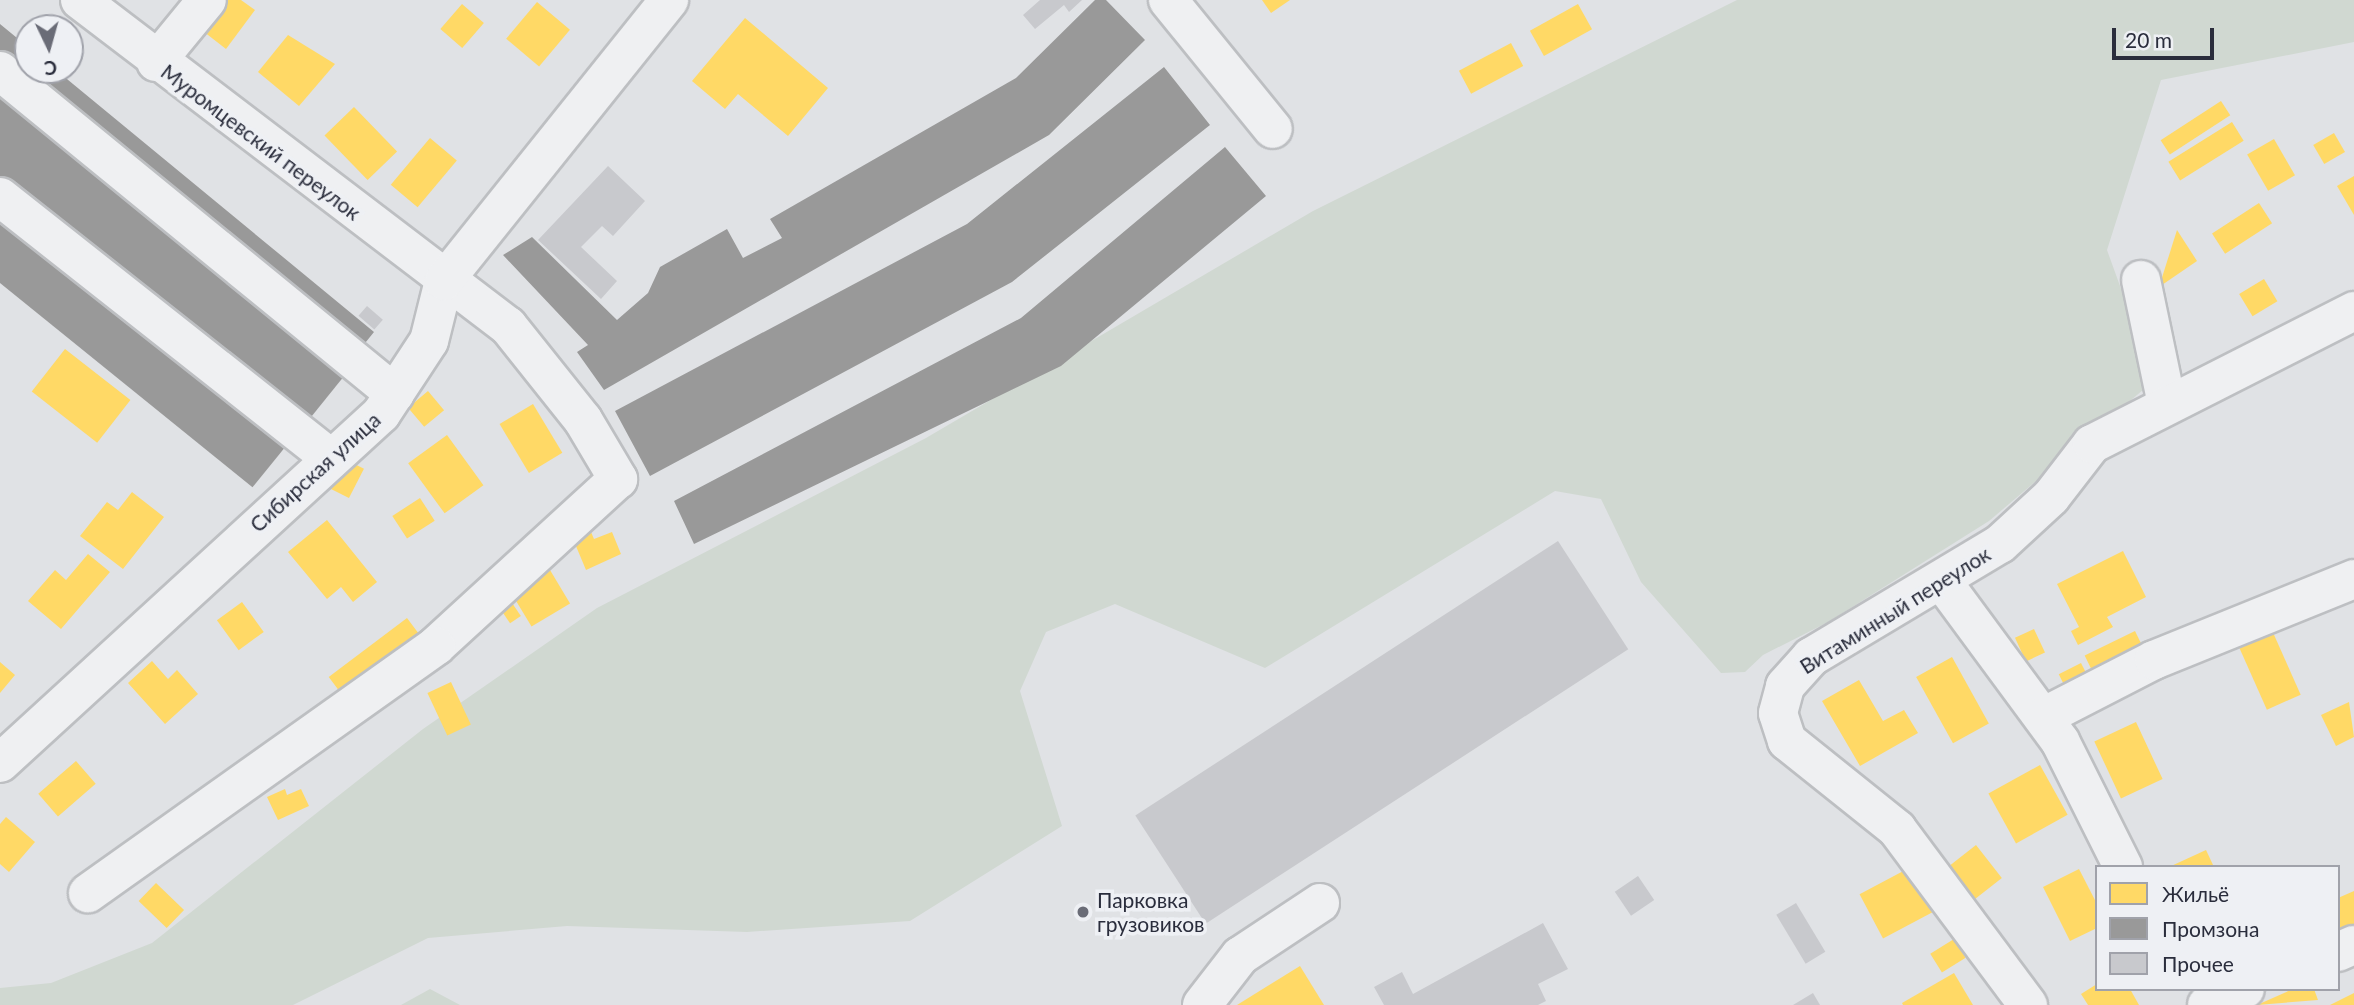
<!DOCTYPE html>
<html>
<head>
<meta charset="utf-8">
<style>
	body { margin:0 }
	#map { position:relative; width:2354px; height:1005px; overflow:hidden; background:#e0e2e5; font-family:Lato,sans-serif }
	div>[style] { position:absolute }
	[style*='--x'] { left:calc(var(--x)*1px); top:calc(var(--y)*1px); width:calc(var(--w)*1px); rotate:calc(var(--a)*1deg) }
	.green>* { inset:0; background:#d0d8d1 }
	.homes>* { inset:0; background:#ffd966; transform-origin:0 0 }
	.industry>* { inset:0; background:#999; transform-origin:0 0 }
	.building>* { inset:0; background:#c8c9cd; transform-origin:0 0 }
	.roads { filter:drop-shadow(2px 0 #bdbfc2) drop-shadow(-2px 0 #bdbfc2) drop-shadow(0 2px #bdbfc2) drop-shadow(0 -2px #bdbfc2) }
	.minor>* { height:38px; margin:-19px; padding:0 19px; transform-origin:19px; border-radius:19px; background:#eff0f2 }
	.dots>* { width:19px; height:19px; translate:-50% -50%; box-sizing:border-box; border:4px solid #eef0f4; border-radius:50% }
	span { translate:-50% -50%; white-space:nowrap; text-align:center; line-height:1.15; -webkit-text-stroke:7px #eef0f4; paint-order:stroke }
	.street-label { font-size:21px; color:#2a2d3c }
	.poi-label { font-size:21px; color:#2a2d3c }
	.left { translate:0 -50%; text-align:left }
	.legend { position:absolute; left:2095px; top:865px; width:245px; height:126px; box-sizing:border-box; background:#eef0f4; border:2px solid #a0a2aa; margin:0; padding:9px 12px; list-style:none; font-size:21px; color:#2a2d3c }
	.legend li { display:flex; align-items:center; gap:14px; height:35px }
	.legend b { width:35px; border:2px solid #a0a2aa }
	.north { position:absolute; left:14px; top:14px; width:70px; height:70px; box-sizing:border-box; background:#eef0f4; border:2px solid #a0a2aa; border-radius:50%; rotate:175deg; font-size:19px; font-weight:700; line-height:28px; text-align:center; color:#2a2d3c }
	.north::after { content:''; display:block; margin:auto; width:24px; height:32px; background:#6a6c77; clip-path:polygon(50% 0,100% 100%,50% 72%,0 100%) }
	.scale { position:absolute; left:2112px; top:28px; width:102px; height:32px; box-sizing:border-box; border:4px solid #2a2d3c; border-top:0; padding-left:9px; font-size:21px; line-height:24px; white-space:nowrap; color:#2a2d3c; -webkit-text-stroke:5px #eef0f4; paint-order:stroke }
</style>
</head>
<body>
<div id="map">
	<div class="green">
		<div style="clip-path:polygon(1737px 0,2354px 0,2354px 42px,2161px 80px,2107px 250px,2145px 355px,2144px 389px,1989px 521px,1830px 621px,1763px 655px,1745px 672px,1721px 673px,1641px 582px,1601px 499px,1555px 491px,1265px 668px,1115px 604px,1046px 632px,1020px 691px,1062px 826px,910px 921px,747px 932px,567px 926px,428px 938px,293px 1005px,0 1005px,0 988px,51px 983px,152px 943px,423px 729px,597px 608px,926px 438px,1313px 211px)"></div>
		<div style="clip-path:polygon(430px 989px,460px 1005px,401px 1005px)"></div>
	</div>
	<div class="homes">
		<div style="clip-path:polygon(220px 0,241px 0,255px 10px,226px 49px,199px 28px)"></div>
		<div style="clip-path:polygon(1262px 0,1290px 0,1271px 13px)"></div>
		<div style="left:537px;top:2px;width:43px;height:48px;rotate:40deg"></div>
		<div style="left:462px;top:4px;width:29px;height:33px;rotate:41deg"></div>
		<div style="left:1578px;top:4px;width:29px;height:55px;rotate:61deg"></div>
		<div style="clip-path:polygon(745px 18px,828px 88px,788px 136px,738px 94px,725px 109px,692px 81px)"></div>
		<div style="clip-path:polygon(288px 35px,335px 64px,299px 106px,258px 72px)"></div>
		<div style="left:1511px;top:43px;width:26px;height:59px;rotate:62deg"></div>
		<div style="left:2221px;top:101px;width:17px;height:72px;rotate:57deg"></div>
		<div style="left:354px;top:107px;width:62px;height:41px;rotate:46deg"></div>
		<div style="left:2232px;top:122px;width:22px;height:75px;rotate:58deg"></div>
		<div style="left:2334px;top:133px;width:22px;height:24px;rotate:60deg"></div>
		<div style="left:430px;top:138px;width:35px;height:61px;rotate:40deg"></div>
		<div style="left:2274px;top:139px;width:42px;height:31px;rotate:60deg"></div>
		<div style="clip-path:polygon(2354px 176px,2354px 215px,2337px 186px)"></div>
		<div style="left:2259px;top:203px;width:24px;height:56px;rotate:57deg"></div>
		<div style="clip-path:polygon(2177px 230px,2197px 261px,2159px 287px)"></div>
		<div style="left:2264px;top:279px;width:26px;height:29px;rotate:59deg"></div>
		<div style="left:65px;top:349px;width:83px;height:54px;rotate:38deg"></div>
		<div style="left:428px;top:391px;width:25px;height:26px;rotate:50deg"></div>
		<div style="left:533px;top:404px;width:57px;height:39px;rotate:59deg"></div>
		<div style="left:447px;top:435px;width:62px;height:48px;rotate:54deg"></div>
		<div style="left:339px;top:456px;width:28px;height:33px;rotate:27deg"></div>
		<div style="clip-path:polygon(132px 492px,164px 517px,123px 569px,80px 536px,107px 502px,118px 510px)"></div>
		<div style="left:420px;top:498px;width:27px;height:33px;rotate:57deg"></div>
		<div style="clip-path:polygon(327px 520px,377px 582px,353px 602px,341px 587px,327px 599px,288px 552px)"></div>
		<div style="clip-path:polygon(591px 532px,594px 539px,612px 532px,621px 554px,586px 570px,573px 539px)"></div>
		<div style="clip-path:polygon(2123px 551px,2146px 597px,2107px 617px,2113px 627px,2078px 645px,2071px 631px,2079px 627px,2057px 584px)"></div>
		<div style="clip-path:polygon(88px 554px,110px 572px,61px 629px,28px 601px,55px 570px,66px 580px)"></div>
		<div style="left:550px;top:570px;width:39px;height:45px;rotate:59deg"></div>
		<div style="left:508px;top:597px;width:23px;height:13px;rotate:56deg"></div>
		<div style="left:242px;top:602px;width:37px;height:31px;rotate:54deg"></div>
		<div style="left:407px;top:618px;width:20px;height:98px;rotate:53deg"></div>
		<div style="left:2271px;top:628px;width:73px;height:37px;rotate:66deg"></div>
		<div style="left:2034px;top:629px;width:26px;height:21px;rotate:65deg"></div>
		<div style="left:2135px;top:631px;width:25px;height:56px;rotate:64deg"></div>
		<div style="left:1952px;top:657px;width:76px;height:41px;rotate:61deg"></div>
		<div style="clip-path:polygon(152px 661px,168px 679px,177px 670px,198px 694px,165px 724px,128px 683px)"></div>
		<div style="clip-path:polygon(0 662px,15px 675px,0 693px)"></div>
		<div style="left:2081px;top:663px;width:18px;height:25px;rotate:63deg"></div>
		<div style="clip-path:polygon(1859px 680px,1883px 721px,1904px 710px,1918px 733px,1860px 766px,1822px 701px)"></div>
		<div style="left:451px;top:682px;width:47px;height:26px;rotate:65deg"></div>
		<div style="clip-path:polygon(2349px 702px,2354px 737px,2336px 746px,2321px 715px)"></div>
		<div style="left:2136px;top:722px;width:63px;height:46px;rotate:65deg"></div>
		<div style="left:76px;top:761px;width:30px;height:50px;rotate:49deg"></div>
		<div style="left:2040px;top:765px;width:57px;height:59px;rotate:61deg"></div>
		<div style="clip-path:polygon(285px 789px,287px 795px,301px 789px,309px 806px,278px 820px,267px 797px)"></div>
		<div style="clip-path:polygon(6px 817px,35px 842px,9px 872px,0 864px,0 824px)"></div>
		<div style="left:1976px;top:845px;width:42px;height:34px;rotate:52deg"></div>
		<div style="clip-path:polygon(2206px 850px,2214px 867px,2169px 867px)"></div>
		<div style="left:1909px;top:868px;width:50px;height:56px;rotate:62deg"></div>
		<div style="clip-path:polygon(2079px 869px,2097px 904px,2097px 928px,2070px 941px,2043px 887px)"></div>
		<div style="left:156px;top:883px;width:39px;height:25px;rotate:44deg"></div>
		<div style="clip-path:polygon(2354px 891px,2354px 934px,2338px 941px,2338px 898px)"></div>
		<div style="left:1954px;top:939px;width:22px;height:28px;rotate:58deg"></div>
		<div style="clip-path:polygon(1300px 966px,1324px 1005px,1237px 1005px)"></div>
		<div style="clip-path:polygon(1954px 973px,1973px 1005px,1903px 1005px,1902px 1003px)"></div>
		<div style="clip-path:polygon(2097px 984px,2130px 989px,2139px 1005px,2088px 1005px,2081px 994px)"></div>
		<div style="clip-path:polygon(2293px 989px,2314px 989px,2318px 1000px,2257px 1005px)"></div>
		<div style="clip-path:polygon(2354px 993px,2354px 1005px,2330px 1005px)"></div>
	</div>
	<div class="industry">
		<div style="clip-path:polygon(1095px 0,1106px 0,1145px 40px,1049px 135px,604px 390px,577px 352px,588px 345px,503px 255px,532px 237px,617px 320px,648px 293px,660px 267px,727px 229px,743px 258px,782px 238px,770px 219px,1016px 78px)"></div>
		<div style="clip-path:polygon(0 24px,28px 47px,28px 70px,56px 70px,374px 332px,357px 353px,0 59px)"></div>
		<div style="clip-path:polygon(1164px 67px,1210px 125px,1012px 282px,650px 476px,615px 411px,967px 224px)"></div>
		<div style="clip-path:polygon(0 87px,349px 370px,303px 427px,0 180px)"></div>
		<div style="clip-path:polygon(1225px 147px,1266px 196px,1061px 366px,694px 544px,674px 501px,1021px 318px)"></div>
		<div style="left:0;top:216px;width:367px;height:52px;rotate:39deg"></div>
	</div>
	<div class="building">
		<div style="clip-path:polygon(1040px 0,1082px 0,1069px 12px,1064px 5px,1035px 29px,1023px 15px)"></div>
		<div style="clip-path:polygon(608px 166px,645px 201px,613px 236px,602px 226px,581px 247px,617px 281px,601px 299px,538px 240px)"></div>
		<div style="left:367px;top:306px;width:21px;height:13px;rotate:41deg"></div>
		<div style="left:1558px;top:541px;width:129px;height:504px;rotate:57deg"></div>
		<div style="left:1638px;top:876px;width:29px;height:28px;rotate:56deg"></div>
		<div style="left:1796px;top:903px;width:57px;height:23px;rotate:59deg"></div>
		<div style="clip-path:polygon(1543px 923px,1568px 969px,1538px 984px,1546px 1001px,1538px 1005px,1384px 1005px,1374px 987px,1402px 972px,1413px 994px)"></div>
		<div style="clip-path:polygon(1813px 993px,1820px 1005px,1793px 1005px)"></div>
	</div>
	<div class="roads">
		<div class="minor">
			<div style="--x:80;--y:0;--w:538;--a:37.3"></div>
			<div style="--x:508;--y:326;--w:120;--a:51.4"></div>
			<div style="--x:583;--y:420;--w:69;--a:59.3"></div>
			<div style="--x:618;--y:479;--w:247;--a:137.5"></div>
			<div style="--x:436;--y:646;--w:427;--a:144.6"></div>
			<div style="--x:1168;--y:0;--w:166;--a:50.9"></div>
			<div style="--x:156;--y:62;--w:80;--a:-50.6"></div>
			<div style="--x:0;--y:71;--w:510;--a:39.27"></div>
			<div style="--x:0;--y:197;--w:422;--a:38.3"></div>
			<div style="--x:2141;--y:280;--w:127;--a:78.2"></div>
			<div style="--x:1942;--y:581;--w:199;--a:53.6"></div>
			<div style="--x:2060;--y:741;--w:141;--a:63.4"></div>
			<div style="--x:2043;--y:717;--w:125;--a:-27.2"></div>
			<div style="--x:2154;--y:660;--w:216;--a:-22"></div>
			<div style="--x:0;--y:763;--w:517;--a:-42.49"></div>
			<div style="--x:381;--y:414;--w:87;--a:-56.7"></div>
			<div style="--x:429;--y:341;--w:62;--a:-76"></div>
			<div style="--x:444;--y:281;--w:360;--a:-51.3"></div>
			<div style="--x:2338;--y:952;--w:17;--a:-24"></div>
			<div style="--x:1202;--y:1005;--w:62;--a:-52.2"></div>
			<div style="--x:1240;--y:956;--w:96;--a:-33.5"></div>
			<div style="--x:2028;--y:1005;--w:219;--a:-126.7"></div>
			<div style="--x:1897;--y:829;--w:141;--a:-141.3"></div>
			<div style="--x:1787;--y:741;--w:29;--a:-108"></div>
			<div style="--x:1778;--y:713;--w:28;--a:-75"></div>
			<div style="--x:1785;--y:686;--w:39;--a:-48"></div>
			<div style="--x:1811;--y:657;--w:220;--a:-30.9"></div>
			<div style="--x:2000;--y:544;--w:69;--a:-42.7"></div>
			<div style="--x:2051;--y:497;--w:67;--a:-52.3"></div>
			<div style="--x:2092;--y:444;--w:294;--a:-26.9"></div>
			<div style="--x:2207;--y:1005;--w:41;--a:-22.8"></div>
		</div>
	</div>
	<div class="dots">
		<div style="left:1083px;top:912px;background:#6a6c77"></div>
	</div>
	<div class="street-label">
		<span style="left:261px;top:142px;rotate:37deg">Муромцевский переулок</span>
		<span style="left:315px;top:472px;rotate:-42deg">Сибирская улица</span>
		<span style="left:1895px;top:610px;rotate:-32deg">Витаминный переулок</span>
	</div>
	<div class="poi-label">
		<span class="left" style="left:1097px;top:912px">Парковка<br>грузовиков</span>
	</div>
	<ul class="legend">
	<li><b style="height:19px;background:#ffd966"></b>Жильё</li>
	<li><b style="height:19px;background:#999"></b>Промзона</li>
	<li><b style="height:19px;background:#c8c9cd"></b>Прочее</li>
	</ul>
	<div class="north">С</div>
	<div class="scale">20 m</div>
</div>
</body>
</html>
